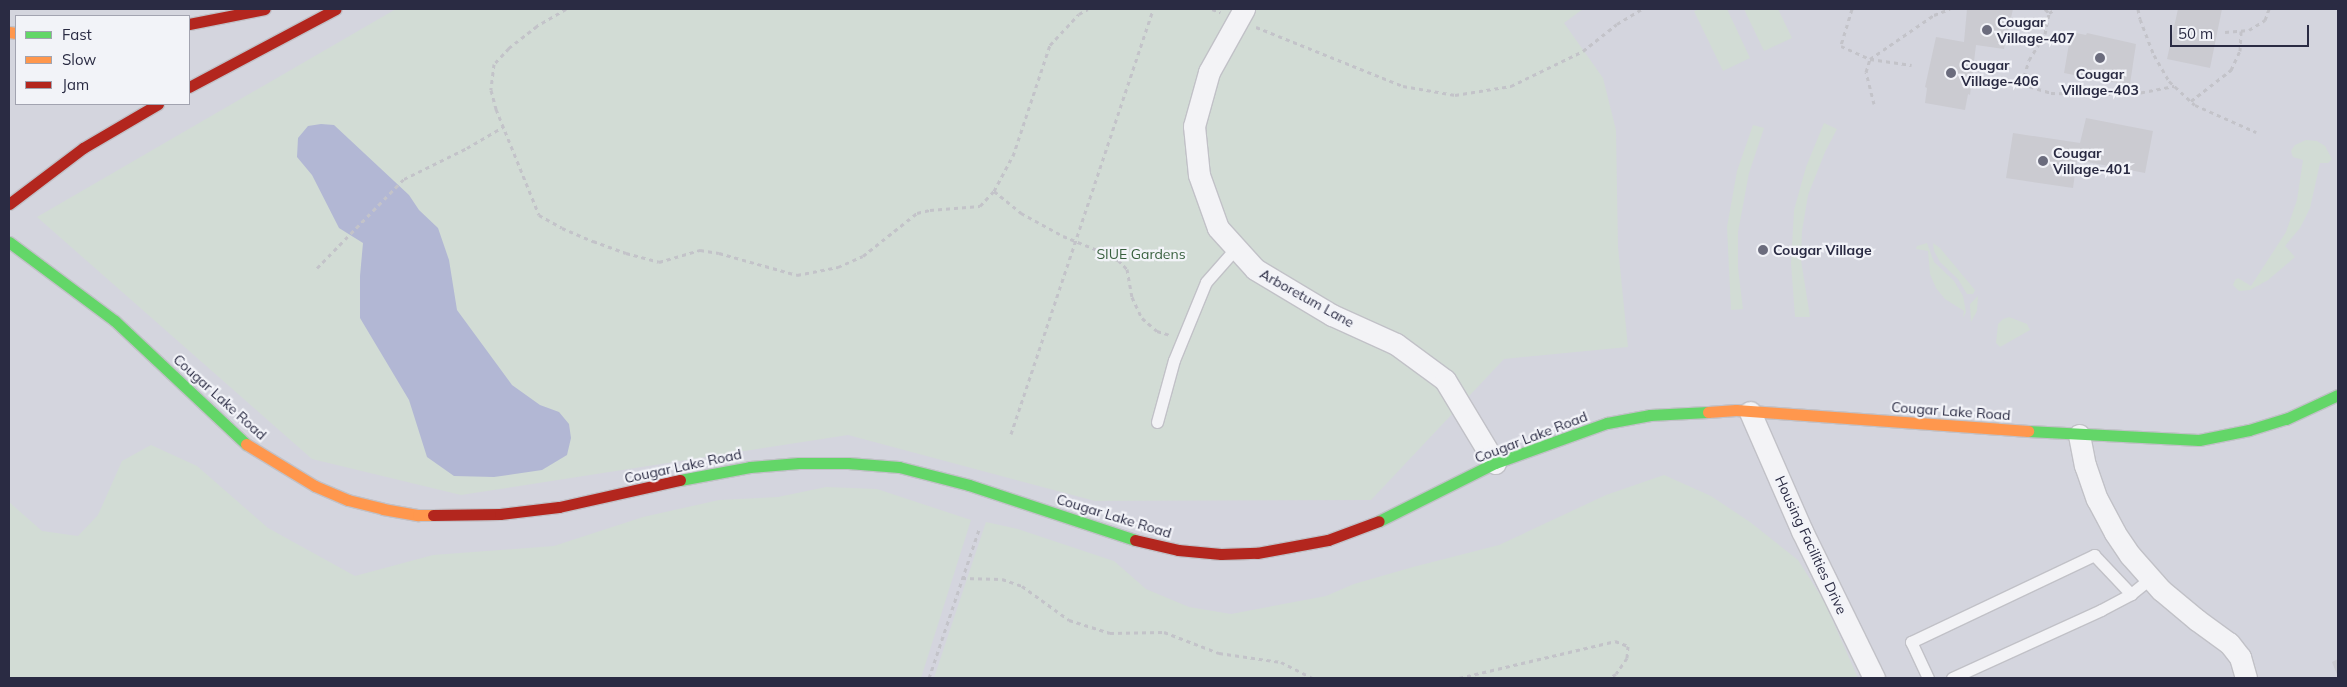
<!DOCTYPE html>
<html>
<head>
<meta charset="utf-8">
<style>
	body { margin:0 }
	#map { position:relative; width:2347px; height:687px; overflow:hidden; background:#e4e4e9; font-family:Mulish,sans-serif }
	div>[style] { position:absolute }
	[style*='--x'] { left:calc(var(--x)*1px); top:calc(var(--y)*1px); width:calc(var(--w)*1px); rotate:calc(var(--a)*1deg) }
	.built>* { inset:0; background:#d4d5de }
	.green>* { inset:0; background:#d2dcd5 }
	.water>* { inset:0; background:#b2b7d4 }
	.building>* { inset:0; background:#cbcbd1 }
	.path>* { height:3px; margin-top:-1.5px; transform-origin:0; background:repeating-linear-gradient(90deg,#c3c3c9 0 4px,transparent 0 8px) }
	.roads { filter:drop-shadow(1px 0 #c1c1c7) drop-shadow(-1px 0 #c1c1c7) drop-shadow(0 1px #c1c1c7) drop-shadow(0 -1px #c1c1c7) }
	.lane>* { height:11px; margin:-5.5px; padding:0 5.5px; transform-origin:5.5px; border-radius:5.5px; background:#f3f3f6 }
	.street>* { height:21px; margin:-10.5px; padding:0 10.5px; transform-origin:10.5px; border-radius:10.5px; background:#f3f3f6 }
	.fast>* { height:11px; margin:-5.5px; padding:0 5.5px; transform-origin:5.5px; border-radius:5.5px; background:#63d668 }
	.slow>* { height:11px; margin:-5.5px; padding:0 5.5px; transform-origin:5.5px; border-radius:5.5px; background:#ff974d }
	.jam>* { height:11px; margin:-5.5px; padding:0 5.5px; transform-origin:5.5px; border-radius:5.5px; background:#b3261e }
	.path-bridge>* { height:3px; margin-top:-1.5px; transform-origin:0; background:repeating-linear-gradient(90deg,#c3c3c9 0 4px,transparent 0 8px) }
	.dots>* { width:14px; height:14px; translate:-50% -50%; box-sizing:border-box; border:2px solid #f2f3f8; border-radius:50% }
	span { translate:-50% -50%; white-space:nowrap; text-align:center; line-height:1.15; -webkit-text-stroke:4.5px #f2f3f8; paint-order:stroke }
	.poi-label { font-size:14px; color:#2a2b43; font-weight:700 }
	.left { translate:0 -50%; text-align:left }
	.park-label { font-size:14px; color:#375f3d }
	.street-label { font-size:14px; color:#2a2b43 }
	.frame { position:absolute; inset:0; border:10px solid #2a2b43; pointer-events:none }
	.legend { position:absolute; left:15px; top:15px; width:175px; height:90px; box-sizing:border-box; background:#f2f3f8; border:1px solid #a2a3b0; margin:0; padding:6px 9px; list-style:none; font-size:15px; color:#2a2b43 }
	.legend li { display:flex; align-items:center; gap:10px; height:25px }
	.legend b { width:25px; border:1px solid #a2a3b0 }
	.scale { position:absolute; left:2170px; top:25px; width:139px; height:22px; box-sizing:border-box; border:2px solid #2a2b43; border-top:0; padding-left:6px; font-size:15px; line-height:18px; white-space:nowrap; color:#2a2b43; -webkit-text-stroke:4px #f2f3f8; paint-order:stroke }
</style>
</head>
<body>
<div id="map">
	<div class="built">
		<div style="clip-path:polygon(evenodd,9px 9px,2338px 9px,2338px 678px,9px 678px,9px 9px,16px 16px,189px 16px,189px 104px,16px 104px,16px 16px)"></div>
	</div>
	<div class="green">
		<div style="clip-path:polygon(396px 9px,1583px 9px,1564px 23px,1603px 78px,1616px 130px,1618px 247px,1628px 347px,1504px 359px,1371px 500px,1095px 501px,848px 435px,461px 495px,312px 459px,37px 217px)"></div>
		<div style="clip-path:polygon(1700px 9px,1727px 9px,1750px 58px,1723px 71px,1694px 11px)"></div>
		<div style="clip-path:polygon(1744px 9px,1778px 9px,1792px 38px,1764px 51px)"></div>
		<div style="clip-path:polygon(1824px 123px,1837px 129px,1825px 152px,1808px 195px,1802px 231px,1801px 260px,1810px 317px,1795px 317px,1791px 263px,1794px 210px,1806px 167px)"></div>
		<div style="clip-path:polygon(1753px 125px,1764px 128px,1749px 173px,1738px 232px,1738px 268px,1743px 309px,1731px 310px,1727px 227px,1737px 171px)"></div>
		<div style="clip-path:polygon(2306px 140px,2317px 141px,2325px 146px,2332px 159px,2328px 163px,2320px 163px,2310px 208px,2300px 228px,2285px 246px,2295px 257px,2268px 280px,2250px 290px,2239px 291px,2233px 285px,2235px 280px,2238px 278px,2251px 286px,2286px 232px,2297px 200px,2303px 160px,2293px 157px,2291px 151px,2295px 145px)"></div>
		<div style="clip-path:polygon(1927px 243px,1934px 262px,1954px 281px,1963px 296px,1966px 312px,1963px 318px,1964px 311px,1945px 299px,1936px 288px,1930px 274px,1928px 251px,1916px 249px,1917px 246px)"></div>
		<div style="clip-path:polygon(1933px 243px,1940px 248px,1975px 290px,1973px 294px,1967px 294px,1958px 279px,1940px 262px,1934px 251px)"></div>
		<div style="clip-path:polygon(1978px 296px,1977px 311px,1971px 322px,1970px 304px)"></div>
		<div style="clip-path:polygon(2009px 317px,2027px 324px,2030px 330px,2000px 347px,1996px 343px,1998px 324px,2003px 319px)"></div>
		<div style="clip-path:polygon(151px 445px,197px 466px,268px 528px,355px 576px,433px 555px,554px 546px,643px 517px,719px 500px,778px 497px,826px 487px,877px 489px,971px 520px,921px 678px,9px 678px,9px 502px,42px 531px,78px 536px,98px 515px,122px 461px)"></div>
		<div style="clip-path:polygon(1664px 475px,1711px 496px,1750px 522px,1798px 560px,1824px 601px,1858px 678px,934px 678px,986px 522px,1018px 529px,1114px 561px,1146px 589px,1189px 607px,1231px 614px,1326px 596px,1354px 584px,1413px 567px,1499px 545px,1606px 495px)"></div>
	</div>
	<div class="water">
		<div style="clip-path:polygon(321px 124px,334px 125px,409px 195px,419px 210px,438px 228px,449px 260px,457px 310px,512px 385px,540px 405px,559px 412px,569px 424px,571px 438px,567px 455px,542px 470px,494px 477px,454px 476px,427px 457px,409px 400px,360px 318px,360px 276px,363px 243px,339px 228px,312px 175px,297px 157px,298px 138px,308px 126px)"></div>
	</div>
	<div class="building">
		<div style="clip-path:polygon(1967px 9px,2013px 9px,2004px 49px,1976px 45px,1970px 95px,1968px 94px,1965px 110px,1925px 103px,1927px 88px,1925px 87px,1936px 37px,1964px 42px)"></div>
		<div style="clip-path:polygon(2178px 9px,2222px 9px,2210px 68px,2167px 59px)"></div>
		<div style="clip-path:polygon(2071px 32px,2086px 35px,2087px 33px,2136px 44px,2130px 84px,2079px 78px,2079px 76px,2064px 73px)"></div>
		<div style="clip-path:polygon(2086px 118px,2153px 131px,2145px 173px,2077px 160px,2073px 188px,2006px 178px,2013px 133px,2080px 143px)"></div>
		<div style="clip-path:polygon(2338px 659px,2338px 677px,2332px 662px)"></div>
	</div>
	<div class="path">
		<div style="--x:566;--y:9;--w:34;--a:150"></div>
		<div style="--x:537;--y:26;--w:36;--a:142"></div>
		<div style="--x:509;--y:48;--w:22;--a:133"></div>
		<div style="--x:494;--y:64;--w:26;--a:97"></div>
		<div style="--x:491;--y:90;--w:20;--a:75"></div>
		<div style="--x:496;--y:109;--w:114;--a:67.9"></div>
		<div style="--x:539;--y:215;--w:26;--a:29"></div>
		<div style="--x:562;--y:228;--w:34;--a:23"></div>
		<div style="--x:593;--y:241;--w:35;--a:20"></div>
		<div style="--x:626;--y:253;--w:34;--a:15"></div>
		<div style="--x:659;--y:262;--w:43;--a:-16.3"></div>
		<div style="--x:700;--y:250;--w:19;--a:9"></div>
		<div style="--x:719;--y:253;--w:81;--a:15.8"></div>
		<div style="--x:797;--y:275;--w:42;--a:-11"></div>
		<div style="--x:838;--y:267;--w:27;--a:-24"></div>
		<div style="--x:863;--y:256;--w:69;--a:-38.5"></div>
		<div style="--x:917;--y:213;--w:13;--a:-13"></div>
		<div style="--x:930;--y:210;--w:50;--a:-4.6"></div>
		<div style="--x:980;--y:206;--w:21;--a:-47"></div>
		<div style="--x:994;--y:191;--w:40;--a:-62"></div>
		<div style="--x:1013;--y:156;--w:117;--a:-71.6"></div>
		<div style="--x:1050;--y:45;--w:42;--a:-46.9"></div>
		<div style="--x:1079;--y:14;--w:10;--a:-29"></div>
		<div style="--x:1212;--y:9;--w:9;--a:21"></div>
		<div style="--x:1852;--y:9;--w:39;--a:107"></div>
		<div style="--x:1841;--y:46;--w:32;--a:24"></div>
		<div style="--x:1870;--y:59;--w:78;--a:-34.5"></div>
		<div style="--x:1934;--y:15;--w:17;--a:-21"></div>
		<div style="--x:2045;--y:9;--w:6;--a:45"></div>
		<div style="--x:2049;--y:13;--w:8;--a:-30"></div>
		<div style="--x:2138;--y:9;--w:10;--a:79"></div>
		<div style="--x:2140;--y:19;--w:39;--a:69"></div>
		<div style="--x:2154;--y:55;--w:30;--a:60"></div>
		<div style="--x:2169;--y:81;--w:35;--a:43"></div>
		<div style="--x:2195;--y:105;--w:67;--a:23.9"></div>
		<div style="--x:1256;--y:27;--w:158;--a:21.9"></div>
		<div style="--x:1403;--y:86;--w:53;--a:9.8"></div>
		<div style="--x:1455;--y:95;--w:57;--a:-9.1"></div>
		<div style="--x:1511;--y:86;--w:80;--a:-25.9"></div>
		<div style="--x:1583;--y:51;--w:43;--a:-38.5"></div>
		<div style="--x:1617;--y:24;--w:29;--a:-31"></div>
		<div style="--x:2225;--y:32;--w:24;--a:-5"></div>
		<div style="--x:2249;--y:30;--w:19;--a:-32"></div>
		<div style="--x:2265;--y:20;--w:12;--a:-70"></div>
		<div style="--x:1985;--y:78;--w:37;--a:9"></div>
		<div style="--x:2022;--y:84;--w:25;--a:-74"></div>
		<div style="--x:2029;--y:60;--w:31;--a:-58"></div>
		<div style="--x:2045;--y:34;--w:21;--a:-79"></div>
		<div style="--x:2022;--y:84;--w:30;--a:17"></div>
		<div style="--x:2051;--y:93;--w:47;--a:1.2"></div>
		<div style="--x:2098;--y:94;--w:35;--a:0"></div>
		<div style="--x:2133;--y:94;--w:42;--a:-11"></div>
		<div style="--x:2191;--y:101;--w:51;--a:-37.8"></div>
		<div style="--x:2231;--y:70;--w:21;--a:-65"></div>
		<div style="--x:2240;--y:51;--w:20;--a:-87"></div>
		<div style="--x:1874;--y:104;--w:33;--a:-104"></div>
		<div style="--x:1866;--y:72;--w:14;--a:-73"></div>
		<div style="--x:1870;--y:59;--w:42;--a:8.1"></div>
		<div style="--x:994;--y:191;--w:35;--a:39"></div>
		<div style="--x:1021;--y:213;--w:48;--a:28.7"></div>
		<div style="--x:1102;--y:252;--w:18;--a:27"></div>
		<div style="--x:1118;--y:260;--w:13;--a:45"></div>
		<div style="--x:1127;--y:269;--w:28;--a:80"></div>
		<div style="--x:1132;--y:297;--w:23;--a:65"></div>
		<div style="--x:1142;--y:318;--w:20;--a:41"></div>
		<div style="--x:1157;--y:331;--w:14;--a:17"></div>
		<div style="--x:317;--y:268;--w:124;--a:-45.7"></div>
		<div style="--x:404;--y:179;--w:70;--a:-26.2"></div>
		<div style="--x:467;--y:148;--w:42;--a:-30.3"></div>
		<div style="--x:1011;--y:434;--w:448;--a:-71.5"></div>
		<div style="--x:962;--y:578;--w:40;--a:1.4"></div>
		<div style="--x:1002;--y:579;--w:21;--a:19"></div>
		<div style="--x:1022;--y:586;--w:58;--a:35.9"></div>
		<div style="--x:1069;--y:620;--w:43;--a:17.6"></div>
		<div style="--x:1110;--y:633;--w:54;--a:-1.1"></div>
		<div style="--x:1164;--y:632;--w:59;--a:20.9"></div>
		<div style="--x:1219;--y:653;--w:63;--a:8.3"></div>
		<div style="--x:1281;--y:662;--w:36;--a:27"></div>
		<div style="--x:929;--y:678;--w:157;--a:-71.4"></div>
		<div style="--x:1459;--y:678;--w:160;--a:-13.3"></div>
		<div style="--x:1615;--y:641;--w:14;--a:21"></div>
		<div style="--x:1628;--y:646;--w:12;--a:95"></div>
		<div style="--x:1627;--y:658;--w:19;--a:125"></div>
		<div style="--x:1616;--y:674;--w:8;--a:150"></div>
	</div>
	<div class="roads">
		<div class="lane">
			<div style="--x:1157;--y:422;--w:64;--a:-74.7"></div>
			<div style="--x:1174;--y:360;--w:84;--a:-67.7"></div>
			<div style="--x:1206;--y:282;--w:45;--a:-48.6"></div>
			<div style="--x:1928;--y:678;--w:40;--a:-115"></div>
			<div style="--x:1911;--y:642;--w:203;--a:-25.4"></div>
			<div style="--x:2094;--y:555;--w:54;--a:46.5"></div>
			<div style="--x:1952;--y:678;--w:164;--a:-24.5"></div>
			<div style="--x:2101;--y:610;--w:34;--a:-28"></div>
			<div style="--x:2131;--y:594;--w:26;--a:-39"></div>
		</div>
		<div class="street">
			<div style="--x:1244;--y:9;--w:72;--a:119.1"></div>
			<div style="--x:1209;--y:72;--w:56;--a:105.5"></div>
			<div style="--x:1194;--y:126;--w:49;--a:84.2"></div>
			<div style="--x:1199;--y:175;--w:56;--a:70.3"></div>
			<div style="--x:1218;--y:228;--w:55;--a:47.9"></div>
			<div style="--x:1255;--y:269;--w:90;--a:30.9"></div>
			<div style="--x:1332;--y:315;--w:70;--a:24.4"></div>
			<div style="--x:1396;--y:344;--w:61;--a:36.3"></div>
			<div style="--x:1445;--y:380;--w:97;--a:58.9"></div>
			<div style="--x:1750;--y:412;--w:130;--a:66.4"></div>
			<div style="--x:1802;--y:531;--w:164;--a:63.9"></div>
			<div style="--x:2079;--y:435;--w:31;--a:79"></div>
			<div style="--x:2085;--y:465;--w:36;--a:71"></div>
			<div style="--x:2097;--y:499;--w:38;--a:62"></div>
			<div style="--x:2115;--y:533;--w:27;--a:56"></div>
			<div style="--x:2130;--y:555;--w:47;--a:48.5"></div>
			<div style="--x:2161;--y:590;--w:47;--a:39.8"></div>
			<div style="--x:2197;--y:620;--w:39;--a:36"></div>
			<div style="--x:2229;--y:643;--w:18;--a:52"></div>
			<div style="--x:2240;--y:657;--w:22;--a:74"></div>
		</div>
		<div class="fast">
			<div style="--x:9;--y:242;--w:132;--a:36.7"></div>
			<div style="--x:115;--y:321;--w:180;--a:43.2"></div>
			<div style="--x:2028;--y:431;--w:171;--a:3"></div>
			<div style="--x:2199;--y:440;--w:51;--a:-11.3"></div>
			<div style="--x:2249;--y:430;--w:39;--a:-17"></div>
			<div style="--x:2286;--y:419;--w:57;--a:-24.8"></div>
			<div style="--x:680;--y:480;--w:71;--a:-10.5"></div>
			<div style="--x:750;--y:467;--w:49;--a:-4.7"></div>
			<div style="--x:799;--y:463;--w:49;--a:0"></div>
			<div style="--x:848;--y:463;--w:51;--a:4.5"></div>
			<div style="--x:899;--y:467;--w:72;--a:14.4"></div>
			<div style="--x:969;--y:485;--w:175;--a:18.3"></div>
			<div style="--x:1379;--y:521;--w:130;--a:-26.6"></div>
			<div style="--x:1495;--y:463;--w:119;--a:-19.7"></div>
			<div style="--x:1607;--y:423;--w:44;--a:-10.5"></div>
			<div style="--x:1650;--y:415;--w:58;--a:-3"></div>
		</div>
		<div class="slow">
			<div style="--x:9;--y:32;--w:7;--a:8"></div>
			<div style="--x:1708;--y:412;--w:28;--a:-4"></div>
			<div style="--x:1736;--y:410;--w:293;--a:4.1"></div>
			<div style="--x:246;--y:444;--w:81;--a:31.3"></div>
			<div style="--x:315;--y:486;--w:36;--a:23"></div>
			<div style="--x:348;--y:500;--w:36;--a:14"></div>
			<div style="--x:383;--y:509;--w:36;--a:10"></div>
			<div style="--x:418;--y:515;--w:15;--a:0"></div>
		</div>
		<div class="jam">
			<div style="--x:189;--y:24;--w:77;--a:-11.2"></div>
			<div style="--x:189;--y:87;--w:166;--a:-28"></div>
			<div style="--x:9;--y:204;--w:93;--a:-37.1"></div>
			<div style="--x:83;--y:148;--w:87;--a:-30.4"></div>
			<div style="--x:433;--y:515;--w:67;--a:-0.9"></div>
			<div style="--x:500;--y:514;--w:59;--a:-6.8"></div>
			<div style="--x:559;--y:507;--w:124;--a:-12.6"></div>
			<div style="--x:1135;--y:540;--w:44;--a:13.1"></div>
			<div style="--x:1178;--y:550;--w:43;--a:5.3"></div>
			<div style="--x:1221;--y:554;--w:36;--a:-2"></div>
			<div style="--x:1257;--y:553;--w:72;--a:-10.4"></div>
			<div style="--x:1328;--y:540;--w:54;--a:-20.4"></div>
		</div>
	</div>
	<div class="path-bridge">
		<div style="--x:1063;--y:236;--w:42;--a:22.3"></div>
	</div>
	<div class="dots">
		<div style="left:1987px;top:30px;background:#6b6c7d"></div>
		<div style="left:2100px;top:58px;background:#6b6c7d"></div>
		<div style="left:1951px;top:73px;background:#6b6c7d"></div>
		<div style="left:2043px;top:161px;background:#6b6c7d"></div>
		<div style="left:1763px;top:250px;background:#6b6c7d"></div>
	</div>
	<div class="poi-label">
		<span class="left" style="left:1997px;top:30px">Cougar<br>Village-407</span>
		<span class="left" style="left:1961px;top:73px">Cougar<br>Village-406</span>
		<span style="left:2100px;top:82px">Cougar<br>Village-403</span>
		<span class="left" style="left:2053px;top:161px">Cougar<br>Village-401</span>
		<span class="left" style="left:1773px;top:250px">Cougar Village</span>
	</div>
	<div class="park-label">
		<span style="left:1141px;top:254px">SIUE Gardens</span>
	</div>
	<div class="street-label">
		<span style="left:1307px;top:298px;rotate:29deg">Arboretum Lane</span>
		<span style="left:220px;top:397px;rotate:42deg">Cougar Lake Road</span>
		<span style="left:1951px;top:411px;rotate:4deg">Cougar Lake Road</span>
		<span style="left:1531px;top:437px;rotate:-21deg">Cougar Lake Road</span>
		<span style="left:683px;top:466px;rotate:-12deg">Cougar Lake Road</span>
		<span style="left:1114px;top:516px;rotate:17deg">Cougar Lake Road</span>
		<span style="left:1811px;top:545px;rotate:65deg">Housing Facilities Drive</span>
	</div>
	<div class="frame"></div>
	<ul class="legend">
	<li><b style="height:6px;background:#63d668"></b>Fast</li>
	<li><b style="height:6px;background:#ff974d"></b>Slow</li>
	<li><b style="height:6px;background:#b3261e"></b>Jam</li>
	</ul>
	<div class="scale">50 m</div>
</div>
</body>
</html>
